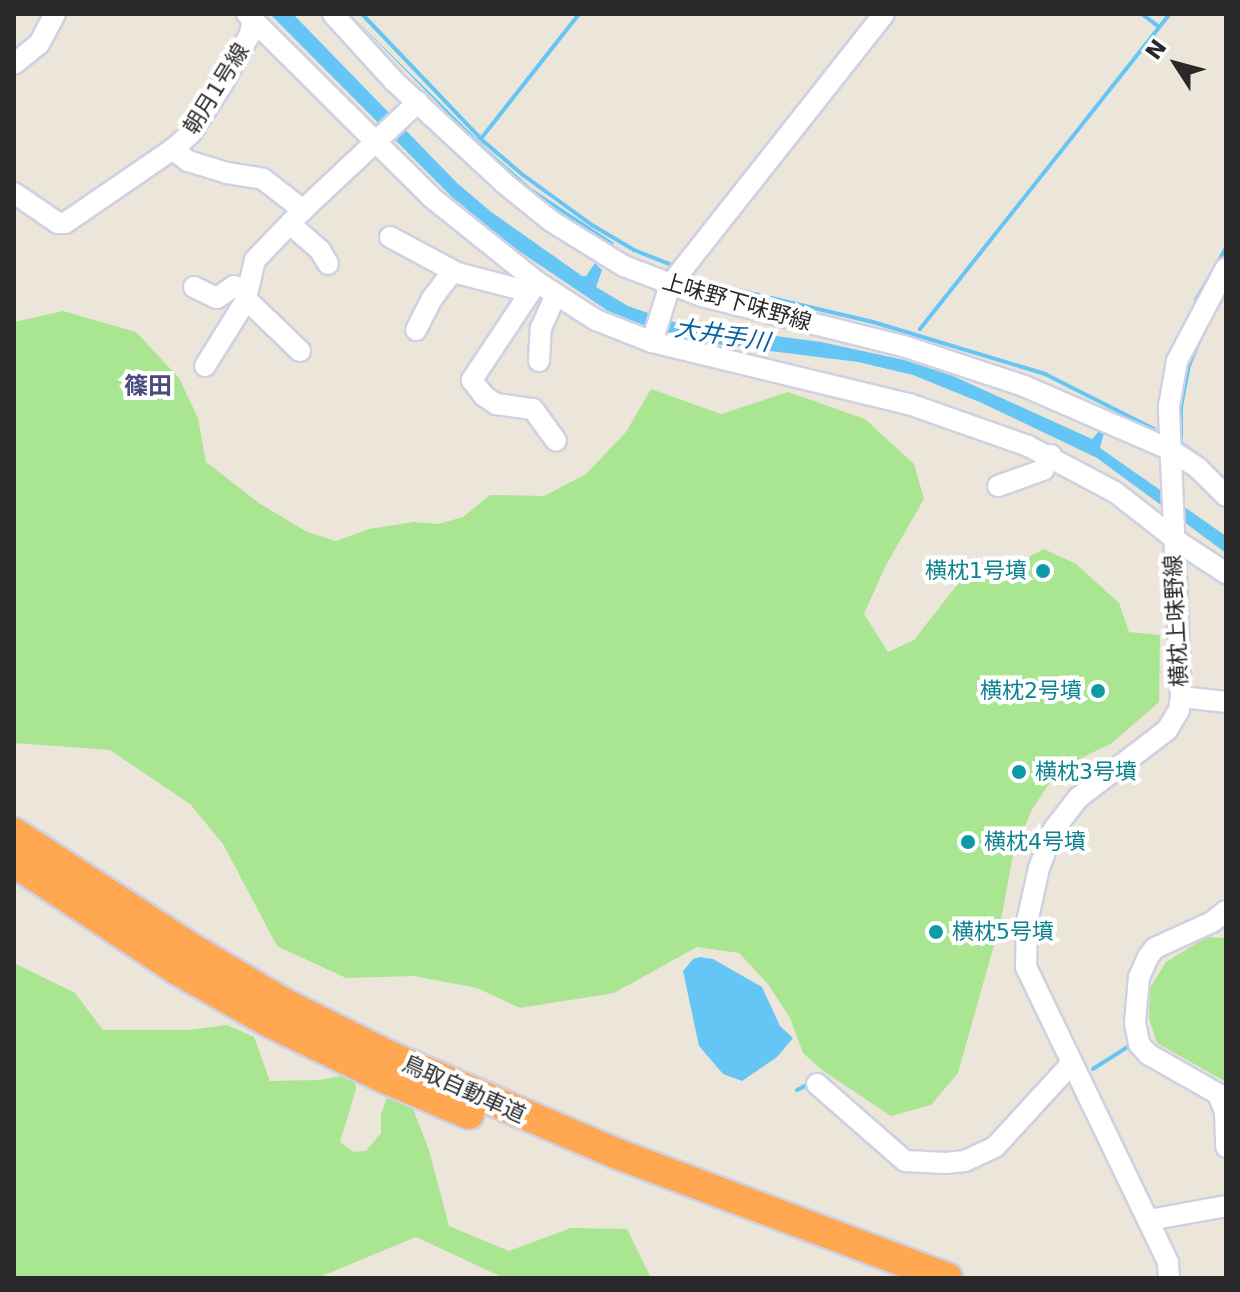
<!DOCTYPE html>
<html>
<head>
<meta charset="utf-8">
<style>
	body { margin:0 }
	#map { position:relative; width:1240px; height:1292px; overflow:hidden; background:#ece5d9; font-family:"DejaVu Sans","Noto Sans JP",sans-serif }
	div>[style] { position:absolute }
	[style*='--x'] { left:calc(var(--x)*1px); top:calc(var(--y)*1px); width:calc(var(--w)*1px); rotate:calc(var(--a)*1deg) }
	.green>* { inset:0; background:#aae692 }
	.water>* { inset:0; background:#65c6f5 }
	.stream>* { height:4px; margin:-2px; padding:0 2px; transform-origin:2px; border-radius:2px; background:#65c6f5 }
	.roads { filter:drop-shadow(2px 0 #cfd1e3) drop-shadow(-2px 0 #cfd1e3) drop-shadow(0 2px #cfd1e3) drop-shadow(0 -2px #cfd1e3) }
	.minor>* { height:20px; margin:-10px; padding:0 10px; transform-origin:10px; border-radius:10px; background:#fff }
	.highway>* { height:30px; margin:-15px; padding:0 15px; transform-origin:15px; border-radius:15px; background:#ffa751 }
	.dots>* { width:22px; height:22px; translate:-50% -50%; box-sizing:border-box; border:4px solid #fff; border-radius:50% }
	span { translate:-50% -50%; white-space:nowrap; text-align:center; line-height:1.15; -webkit-text-stroke:8px #fff; paint-order:stroke }
	.street-label { font-size:22px; color:#292929 }
	.culture-label { font-size:22px; color:#0d838f }
	.right { translate:-100% -50%; text-align:right }
	.left { translate:0 -50%; text-align:left }
	.water-label { font-size:24px; color:#0662a0; font-style:italic }
	.neighbourhood-label { font-size:24px; color:#474d7c; font-weight:700 }
	.frame { position:absolute; inset:0; border:16px solid #292929; pointer-events:none }
	.north { position:absolute; left:1136px; top:24px; width:80px; height:80px; -webkit-text-stroke:6px #fff; paint-order:stroke; rotate:306deg; font-size:22px; font-weight:700; line-height:32px; text-align:center; color:#292929 }
	.north::after { content:''; display:block; margin:auto; width:28px; height:36px; background:#292929; clip-path:polygon(50% 0,100% 100%,50% 72%,0 100%) }
</style>
</head>
<body>
<div id="map">
	<div class="green">
		<div style="clip-path:polygon(63px 311px,136px 332px,179px 378px,198px 418px,206px 462px,259px 503px,307px 532px,336px 541px,369px 529px,414px 522px,438px 524px,463px 517px,490px 495px,544px 496px,586px 474px,626px 432px,651px 389px,721px 414px,788px 392px,865px 419px,914px 464px,924px 499px,885px 567px,864px 614px,888px 652px,914px 640px,974px 563px,999px 572px,1044px 549px,1076px 564px,1119px 603px,1129px 632px,1160px 635px,1159px 702px,1112px 743px,1059px 769px,1031px 811px,1012px 860px,1001px 920px,958px 1073px,931px 1105px,891px 1116px,822px 1070px,803px 1053px,790px 1018px,768px 984px,739px 953px,697px 947px,614px 993px,520px 1008px,477px 988px,414px 976px,346px 978px,277px 946px,223px 844px,190px 804px,110px 750px,14px 743px,14px 322px)"></div>
		<div style="clip-path:polygon(1207px 937px,1226px 938px,1226px 1082px,1157px 1043px,1149px 1019px,1150px 988px,1166px 962px)"></div>
		<div style="clip-path:polygon(14px 963px,75px 993px,103px 1030px,188px 1030px,227px 1025px,254px 1037px,270px 1081px,320px 1080px,354px 1073px,356px 1089px,340px 1142px,353px 1152px,366px 1151px,381px 1133px,381px 1114px,388px 1095px,408px 1096px,429px 1150px,449px 1226px,509px 1251px,571px 1228px,627px 1229px,651px 1278px,504px 1278px,416px 1237px,317px 1278px,14px 1278px)"></div>
	</div>
	<div class="water">
		<div style="clip-path:polygon(270px 14px,293px 14px,457px 183px,490px 211px,582px 276px,586px 276px,595px 263px,602px 270px,596px 287px,628px 306px,677px 323px,821px 342px,904px 360px,953px 376px,1092px 439px,1100px 430px,1104px 433px,1100px 448px,1226px 536px,1226px 553px,1097px 458px,982px 403px,913px 375px,858px 362px,699px 342px,671px 336px,608px 311px,516px 249px,452px 197px)"></div>
		<div style="clip-path:polygon(350px 14px,487px 149px,531px 188px,614px 243px,611px 247px,529px 190px,472px 138px)"></div>
		<div style="clip-path:polygon(700px 957px,713px 959px,762px 987px,780px 1026px,793px 1038px,777px 1057px,742px 1081px,723px 1074px,699px 1046px,683px 971px,693px 959px)"></div>
	</div>
	<div class="stream">
		<div style="--x:362;--y:14;--w:175;--a:46.4"></div>
		<div style="--x:483;--y:141;--w:52;--a:40.4"></div>
		<div style="--x:523;--y:175;--w:85;--a:35.9"></div>
		<div style="--x:592;--y:225;--w:49;--a:30.8"></div>
		<div style="--x:634;--y:250;--w:41;--a:21.5"></div>
		<div style="--x:1142;--y:14;--w:20;--a:37"></div>
		<div style="--x:483;--y:136;--w:155;--a:-51.8"></div>
		<div style="--x:691;--y:279;--w:187;--a:13.3"></div>
		<div style="--x:873;--y:322;--w:180;--a:16.8"></div>
		<div style="--x:1045;--y:374;--w:122;--a:26.8"></div>
		<div style="--x:1196;--y:300;--w:60;--a:-60"></div>
		<div style="--x:920;--y:329;--w:402;--a:-51.6"></div>
		<div style="--x:1204;--y:330;--w:38;--a:113"></div>
		<div style="--x:1189;--y:365;--w:43;--a:100.8"></div>
		<div style="--x:1181;--y:407;--w:36;--a:90"></div>
		<div style="--x:1181;--y:443;--w:32;--a:36"></div>
		<div style="--x:1207;--y:462;--w:6;--a:72"></div>
		<div style="--x:1093;--y:1069;--w:43;--a:-32.6"></div>
		<div style="--x:797;--y:1090;--w:13;--a:-27"></div>
		<div style="--x:1013;--y:1142;--w:83;--a:-46.9"></div>
	</div>
	<div class="roads">
		<div class="minor">
			<div style="--x:247;--y:14;--w:260;--a:44.8"></div>
			<div style="--x:431;--y:197;--w:136;--a:38.7"></div>
			<div style="--x:537;--y:282;--w:70;--a:32.8"></div>
			<div style="--x:596;--y:320;--w:60;--a:21.4"></div>
			<div style="--x:652;--y:342;--w:264;--a:13.6"></div>
			<div style="--x:909;--y:404;--w:126;--a:19.4"></div>
			<div style="--x:1028;--y:446;--w:98;--a:27.9"></div>
			<div style="--x:1115;--y:492;--w:83;--a:38.1"></div>
			<div style="--x:1180;--y:543;--w:55;--a:33.1"></div>
			<div style="--x:254;--y:14;--w:20;--a:101"></div>
			<div style="--x:250;--y:34;--w:56;--a:118.9"></div>
			<div style="--x:223;--y:83;--w:59;--a:122.6"></div>
			<div style="--x:191;--y:133;--w:24;--a:138"></div>
			<div style="--x:173;--y:149;--w:19;--a:39"></div>
			<div style="--x:188;--y:161;--w:41;--a:17.1"></div>
			<div style="--x:227;--y:173;--w:36;--a:9"></div>
			<div style="--x:263;--y:179;--w:51;--a:37.8"></div>
			<div style="--x:303;--y:210;--w:158;--a:-43.2"></div>
			<div style="--x:333;--y:14;--w:91;--a:47.7"></div>
			<div style="--x:394;--y:81;--w:150;--a:42.8"></div>
			<div style="--x:504;--y:183;--w:60;--a:39"></div>
			<div style="--x:551;--y:221;--w:86;--a:31.7"></div>
			<div style="--x:624;--y:266;--w:84;--a:21"></div>
			<div style="--x:702;--y:296;--w:210;--a:14"></div>
			<div style="--x:906;--y:347;--w:124;--a:18.3"></div>
			<div style="--x:1024;--y:386;--w:158;--a:23.5"></div>
			<div style="--x:1169;--y:449;--w:35;--a:33"></div>
			<div style="--x:1198;--y:468;--w:40;--a:45"></div>
			<div style="--x:14;--y:64;--w:32;--a:-39"></div>
			<div style="--x:39;--y:44;--w:34;--a:-62"></div>
			<div style="--x:14;--y:193;--w:53;--a:34.3"></div>
			<div style="--x:58;--y:223;--w:7;--a:0"></div>
			<div style="--x:65;--y:223;--w:131;--a:-34.4"></div>
			<div style="--x:290;--y:224;--w:40;--a:41"></div>
			<div style="--x:320;--y:250;--w:16;--a:60"></div>
			<div style="--x:390;--y:237;--w:76;--a:28.2"></div>
			<div style="--x:457;--y:273;--w:75;--a:14.6"></div>
			<div style="--x:537;--y:282;--w:118;--a:123.6"></div>
			<div style="--x:472;--y:380;--w:20;--a:53"></div>
			<div style="--x:484;--y:396;--w:14;--a:34"></div>
			<div style="--x:496;--y:404;--w:37;--a:8"></div>
			<div style="--x:533;--y:409;--w:39;--a:54"></div>
			<div style="--x:194;--y:287;--w:25;--a:26"></div>
			<div style="--x:217;--y:298;--w:21;--a:-35"></div>
			<div style="--x:234;--y:286;--w:15;--a:28"></div>
			<div style="--x:246;--y:299;--w:75;--a:43.9"></div>
			<div style="--x:416;--y:330;--w:34;--a:-63"></div>
			<div style="--x:431;--y:300;--w:36;--a:-53"></div>
			<div style="--x:652;--y:342;--w:60;--a:-72.5"></div>
			<div style="--x:670;--y:285;--w:345;--a:-51.7"></div>
			<div style="--x:539;--y:361;--w:33;--a:-87"></div>
			<div style="--x:541;--y:328;--w:36;--a:-66"></div>
			<div style="--x:205;--y:366;--w:75;--a:-58"></div>
			<div style="--x:245;--y:302;--w:43;--a:-76.6"></div>
			<div style="--x:255;--y:260;--w:69;--a:-46.2"></div>
			<div style="--x:998;--y:486;--w:48;--a:-19.6"></div>
			<div style="--x:1043;--y:470;--w:17;--a:-62"></div>
			<div style="--x:1181;--y:697;--w:45;--a:6.3"></div>
			<div style="--x:1226;--y:911;--w:18;--a:142"></div>
			<div style="--x:1212;--y:922;--w:63;--a:155.5"></div>
			<div style="--x:1155;--y:948;--w:11;--a:128"></div>
			<div style="--x:1148;--y:957;--w:22;--a:114"></div>
			<div style="--x:1139;--y:977;--w:46;--a:95"></div>
			<div style="--x:1135;--y:1023;--w:21;--a:79"></div>
			<div style="--x:1139;--y:1044;--w:13;--a:48"></div>
			<div style="--x:1148;--y:1054;--w:81;--a:29.7"></div>
			<div style="--x:1218;--y:1094;--w:18;--a:68"></div>
			<div style="--x:1225;--y:1111;--w:36;--a:88"></div>
			<div style="--x:817;--y:1084;--w:117;--a:41.2"></div>
			<div style="--x:905;--y:1161;--w:41;--a:2.8"></div>
			<div style="--x:946;--y:1163;--w:19;--a:-6"></div>
			<div style="--x:965;--y:1161;--w:33;--a:-25"></div>
			<div style="--x:995;--y:1147;--w:113;--a:-47.5"></div>
			<div style="--x:1149;--y:1220;--w:78;--a:-10.3"></div>
			<div style="--x:1169;--y:1278;--w:16;--a:-94"></div>
			<div style="--x:1168;--y:1262;--w:327;--a:-115.7"></div>
			<div style="--x:1026;--y:967;--w:45;--a:-88.7"></div>
			<div style="--x:1027;--y:922;--w:55;--a:-77.5"></div>
			<div style="--x:1039;--y:868;--w:42;--a:-69"></div>
			<div style="--x:1054;--y:829;--w:39;--a:-52"></div>
			<div style="--x:1078;--y:798;--w:112;--a:-37.4"></div>
			<div style="--x:1167;--y:730;--w:23;--a:-59"></div>
			<div style="--x:1179;--y:710;--w:13;--a:-81"></div>
			<div style="--x:1181;--y:697;--w:291;--a:-92.4"></div>
			<div style="--x:1169;--y:406;--w:46;--a:-79.9"></div>
			<div style="--x:1177;--y:361;--w:105;--a:-62.2"></div>
		</div>
		<div class="highway">
			<div style="--x:14;--y:833;--w:215;--a:33"></div>
			<div style="--x:194;--y:950;--w:106;--a:30.7"></div>
			<div style="--x:285;--y:1004;--w:119;--a:26.6"></div>
			<div style="--x:391;--y:1057;--w:244;--a:23.2"></div>
			<div style="--x:615;--y:1153;--w:355;--a:20.6"></div>
			<div style="--x:14;--y:862;--w:194;--a:33.4"></div>
			<div style="--x:176;--y:969;--w:109;--a:29.6"></div>
			<div style="--x:271;--y:1023;--w:129;--a:25.8"></div>
			<div style="--x:387;--y:1079;--w:89;--a:23.1"></div>
		</div>
	</div>
	<div class="dots">
		<div style="left:1043px;top:571px;background:#0f9aa8"></div>
		<div style="left:1098px;top:691px;background:#0f9aa8"></div>
		<div style="left:1019px;top:772px;background:#0f9aa8"></div>
		<div style="left:968px;top:842px;background:#0f9aa8"></div>
		<div style="left:936px;top:932px;background:#0f9aa8"></div>
	</div>
	<div class="street-label">
		<span style="left:216px;top:89px;rotate:-58deg">朝月1号線</span>
		<span style="left:737px;top:302px;rotate:16deg">上味野下味野線</span>
		<span style="left:1176px;top:621px;rotate:-93deg">横枕上味野線</span>
		<span style="left:464px;top:1089px;rotate:24deg">鳥取自動車道</span>
	</div>
	<div class="culture-label">
		<span class="right" style="left:1027px;top:571px">横枕1号墳</span>
		<span class="right" style="left:1082px;top:691px">横枕2号墳</span>
		<span class="left" style="left:1035px;top:772px">横枕3号墳</span>
		<span class="left" style="left:984px;top:842px">横枕4号墳</span>
		<span class="left" style="left:952px;top:932px">横枕5号墳</span>
	</div>
	<div class="water-label">
		<span style="left:722px;top:336px;rotate:9deg">大井手川</span>
	</div>
	<div class="neighbourhood-label">
		<span style="left:148px;top:387px">篠田</span>
	</div>
	<div class="frame"></div>
	<div class="north">N</div>
</div>
</body>
</html>
